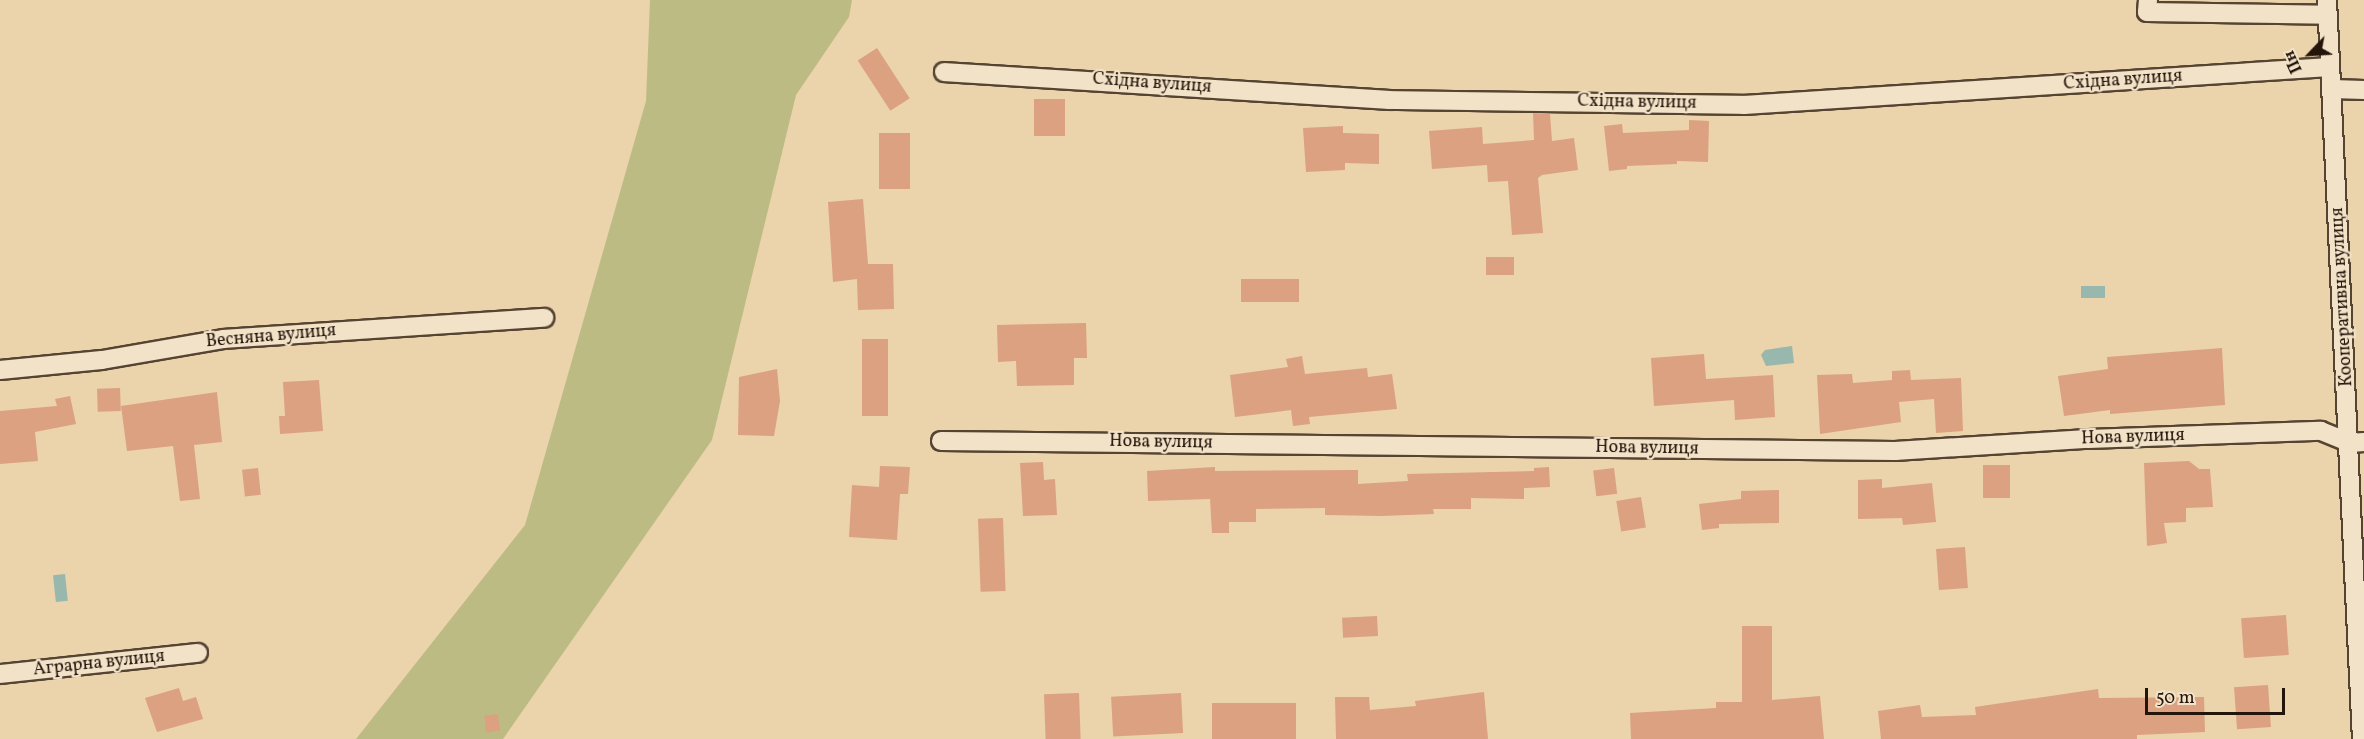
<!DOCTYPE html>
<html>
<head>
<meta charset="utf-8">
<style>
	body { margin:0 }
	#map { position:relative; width:2364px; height:739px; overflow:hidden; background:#ebd3ab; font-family:Vollkorn,serif }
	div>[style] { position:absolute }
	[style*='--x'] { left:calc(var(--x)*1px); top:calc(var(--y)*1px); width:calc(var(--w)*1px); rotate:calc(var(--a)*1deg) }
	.green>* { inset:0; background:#bdbb84 }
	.water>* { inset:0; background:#98b7ad; transform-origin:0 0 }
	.building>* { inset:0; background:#dba181; transform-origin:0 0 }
	.roads { filter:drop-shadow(2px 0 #564433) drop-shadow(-2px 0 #564433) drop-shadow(0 2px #564433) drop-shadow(0 -2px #564433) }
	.minor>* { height:18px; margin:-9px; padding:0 9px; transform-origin:9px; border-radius:9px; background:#f2e2c8 }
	span { translate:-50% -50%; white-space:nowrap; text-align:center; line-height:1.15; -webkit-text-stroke:4.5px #f2e2c8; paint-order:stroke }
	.street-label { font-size:18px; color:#24150b }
	.north { position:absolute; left:2280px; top:24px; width:60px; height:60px; -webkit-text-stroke:4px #f2e2c8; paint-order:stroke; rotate:245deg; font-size:16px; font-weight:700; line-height:24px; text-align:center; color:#24150b }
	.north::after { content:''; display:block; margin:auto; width:21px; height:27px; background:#24150b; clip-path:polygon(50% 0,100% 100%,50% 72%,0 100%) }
	.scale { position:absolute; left:2145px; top:688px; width:140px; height:27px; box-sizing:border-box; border:3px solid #24150b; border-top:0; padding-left:8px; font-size:18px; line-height:21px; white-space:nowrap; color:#24150b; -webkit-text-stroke:4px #f2e2c8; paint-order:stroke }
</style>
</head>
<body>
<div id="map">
	<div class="green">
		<div style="clip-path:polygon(650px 0,852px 0,849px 17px,796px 95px,712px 440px,503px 739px,356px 739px,525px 525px,646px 101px)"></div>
	</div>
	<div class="water">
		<div style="left:2105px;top:286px;width:12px;height:24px;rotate:90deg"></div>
		<div style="clip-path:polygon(1792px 346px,1794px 363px,1766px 366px,1761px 355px,1765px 350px)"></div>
		<div style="left:65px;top:574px;width:27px;height:12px;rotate:84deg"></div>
	</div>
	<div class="building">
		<div style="left:877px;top:48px;width:60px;height:23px;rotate:57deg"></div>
		<div style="left:1034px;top:99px;width:31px;height:37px"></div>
		<div style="clip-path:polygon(1533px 113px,1550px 114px,1552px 141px,1574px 138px,1578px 170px,1542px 175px,1538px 178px,1543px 233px,1512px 235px,1508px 181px,1488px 182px,1487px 165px,1432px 169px,1429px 131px,1482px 127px,1483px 144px,1534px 140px)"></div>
		<div style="clip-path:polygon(1689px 120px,1709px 121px,1708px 162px,1677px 161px,1677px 164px,1627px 166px,1627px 169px,1609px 171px,1604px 126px,1622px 124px,1623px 133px,1689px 130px)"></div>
		<div style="clip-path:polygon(1343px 126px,1343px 133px,1379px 134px,1379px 164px,1345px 163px,1345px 170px,1306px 172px,1303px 128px)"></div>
		<div style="left:879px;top:133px;width:31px;height:56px"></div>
		<div style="clip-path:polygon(863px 199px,868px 264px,893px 264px,894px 309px,858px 310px,857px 279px,833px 282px,828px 202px)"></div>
		<div style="left:1486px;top:257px;width:28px;height:18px"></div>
		<div style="left:1241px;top:279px;width:58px;height:23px"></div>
		<div style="clip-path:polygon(1086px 323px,1087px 358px,1074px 358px,1074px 385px,1017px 386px,1016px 361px,998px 362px,997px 325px)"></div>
		<div style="left:862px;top:339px;width:26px;height:77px"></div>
		<div style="clip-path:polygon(2222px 348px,2225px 405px,2110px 414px,2110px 410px,2064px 416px,2058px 376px,2108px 369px,2107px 357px)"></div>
		<div style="clip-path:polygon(1704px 354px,1706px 379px,1773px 375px,1775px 417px,1735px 420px,1734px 400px,1654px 406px,1651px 358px)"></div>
		<div style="clip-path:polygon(1302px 356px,1305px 374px,1367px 368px,1368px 377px,1392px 374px,1397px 409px,1309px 417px,1310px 424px,1293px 426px,1291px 410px,1235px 417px,1230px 375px,1288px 367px,1286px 359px)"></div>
		<div style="clip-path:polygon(777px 369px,780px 401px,774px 436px,738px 435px,739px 377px)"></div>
		<div style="clip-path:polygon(1910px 370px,1911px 380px,1961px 378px,1963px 431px,1936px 433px,1934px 399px,1899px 402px,1901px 422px,1820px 434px,1817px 375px,1852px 374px,1853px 383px,1892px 380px,1892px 371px)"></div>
		<div style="clip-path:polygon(319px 380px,323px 431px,280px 434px,279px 416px,285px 416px,283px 382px)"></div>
		<div style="left:120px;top:388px;width:23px;height:23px;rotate:88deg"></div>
		<div style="clip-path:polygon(217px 392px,222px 442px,194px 445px,200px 499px,180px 501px,173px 446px,127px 451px,121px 406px)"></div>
		<div style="clip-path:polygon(70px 396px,76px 424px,35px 432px,38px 461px,0 464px,0 411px,57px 406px,55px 399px)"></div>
		<div style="clip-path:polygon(2189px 461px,2199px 469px,2210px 469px,2213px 507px,2186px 508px,2186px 522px,2164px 523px,2167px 543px,2147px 546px,2144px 463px)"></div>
		<div style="clip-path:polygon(1043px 462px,1044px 480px,1055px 479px,1057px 515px,1023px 516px,1020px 463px)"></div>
		<div style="left:2010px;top:465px;width:33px;height:27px;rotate:90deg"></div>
		<div style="clip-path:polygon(880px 466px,910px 467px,908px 494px,900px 494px,897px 540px,849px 537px,852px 485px,879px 487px)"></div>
		<div style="clip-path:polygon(1215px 467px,1215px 471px,1358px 470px,1358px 484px,1408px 481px,1407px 474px,1534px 471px,1534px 468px,1549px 467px,1550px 487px,1524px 488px,1524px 499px,1471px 498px,1471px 509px,1433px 509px,1434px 514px,1382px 516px,1325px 515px,1325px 508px,1256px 509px,1256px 522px,1229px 522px,1229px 533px,1212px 533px,1210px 499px,1148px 501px,1147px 471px)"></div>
		<div style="left:258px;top:468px;width:27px;height:16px;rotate:84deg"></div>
		<div style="left:1614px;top:468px;width:26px;height:21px;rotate:83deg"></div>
		<div style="clip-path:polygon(1882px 479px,1882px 488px,1932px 483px,1936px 522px,1903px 525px,1902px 518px,1858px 519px,1858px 480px)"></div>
		<div style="clip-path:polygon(1779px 490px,1779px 523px,1719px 524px,1719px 528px,1702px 530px,1699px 504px,1741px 499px,1741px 491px)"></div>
		<div style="left:1641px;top:497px;width:31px;height:25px;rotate:81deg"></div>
		<div style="left:1003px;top:518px;width:73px;height:25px;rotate:88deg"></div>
		<div style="left:1965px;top:547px;width:41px;height:29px;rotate:86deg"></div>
		<div style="left:2286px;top:615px;width:40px;height:45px;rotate:86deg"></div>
		<div style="left:1377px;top:616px;width:20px;height:35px;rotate:87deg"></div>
		<div style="clip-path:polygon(1742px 626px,1772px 626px,1772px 700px,1820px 696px,1824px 739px,1631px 739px,1630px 713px,1716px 708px,1716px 702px,1742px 702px)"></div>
		<div style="left:2268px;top:685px;width:42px;height:34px;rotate:86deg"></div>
		<div style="clip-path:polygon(179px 688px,183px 701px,196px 697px,203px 719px,157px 732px,145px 698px)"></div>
		<div style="clip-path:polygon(2098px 689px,2099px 698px,2204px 697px,2205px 732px,2137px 735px,2137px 739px,1881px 739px,1878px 711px,1920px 705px,1922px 717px,1976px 715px,1975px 707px)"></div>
		<div style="clip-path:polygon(1484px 692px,1488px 739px,1336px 739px,1335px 697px,1369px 697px,1370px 710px,1416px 706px,1415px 701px)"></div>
		<div style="left:1079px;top:693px;width:46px;height:35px;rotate:88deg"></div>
		<div style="left:1181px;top:693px;width:40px;height:70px;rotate:87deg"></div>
		<div style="left:1296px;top:703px;width:36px;height:84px;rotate:90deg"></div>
		<div style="left:498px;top:714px;width:17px;height:14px;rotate:83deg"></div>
	</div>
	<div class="roads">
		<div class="minor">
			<div style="--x:2148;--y:0;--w:12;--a:95"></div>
			<div style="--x:2147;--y:12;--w:181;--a:0.9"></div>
			<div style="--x:2327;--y:0;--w:740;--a:87.29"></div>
			<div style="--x:944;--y:72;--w:446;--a:3.6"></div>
			<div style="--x:1389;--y:100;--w:355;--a:0.8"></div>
			<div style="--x:1744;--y:105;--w:587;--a:-3.71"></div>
			<div style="--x:2332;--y:89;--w:32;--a:2"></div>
			<div style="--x:0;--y:370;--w:102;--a:-5.6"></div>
			<div style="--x:102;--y:360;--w:124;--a:-9.8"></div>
			<div style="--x:224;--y:339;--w:321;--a:-3.8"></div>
			<div style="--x:941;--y:441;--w:954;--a:0.6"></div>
			<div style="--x:1895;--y:451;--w:193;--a:-3.6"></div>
			<div style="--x:2088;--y:439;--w:233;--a:-2"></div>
			<div style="--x:2321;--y:431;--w:31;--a:22"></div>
			<div style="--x:2350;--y:443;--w:14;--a:-4"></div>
			<div style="--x:0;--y:674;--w:199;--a:-6.1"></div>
		</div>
	</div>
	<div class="street-label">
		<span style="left:2123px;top:81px;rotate:-4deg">Східна вулиця</span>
		<span style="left:1152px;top:84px;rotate:4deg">Східна вулиця</span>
		<span style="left:1637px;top:103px;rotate:1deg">Східна вулиця</span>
		<span style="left:2343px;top:297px;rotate:-93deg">Кооперативна вулиця</span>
		<span style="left:271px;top:337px;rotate:-5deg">Весняна вулиця</span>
		<span style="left:2133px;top:438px;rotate:-2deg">Нова вулиця</span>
		<span style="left:1161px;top:443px;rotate:1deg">Нова вулиця</span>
		<span style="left:1647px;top:449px;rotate:1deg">Нова вулиця</span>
		<span style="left:99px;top:664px;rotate:-6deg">Аграрна вулиця</span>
	</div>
	<div class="north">Пн</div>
	<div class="scale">50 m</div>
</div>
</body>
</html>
